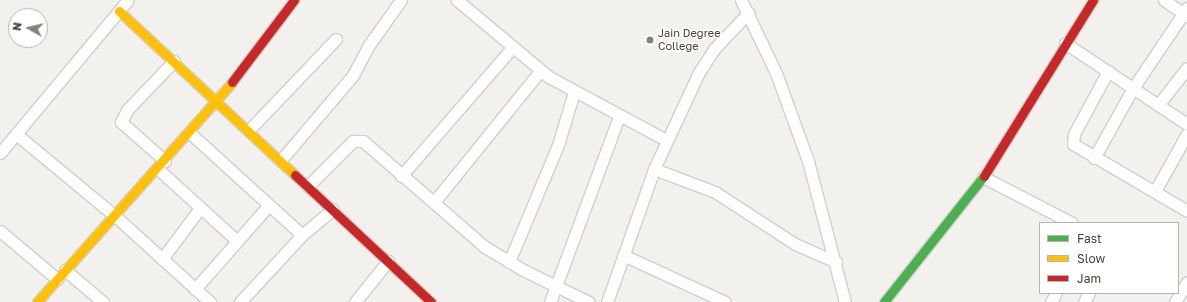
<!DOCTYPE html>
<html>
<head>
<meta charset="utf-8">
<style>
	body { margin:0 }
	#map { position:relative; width:1187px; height:302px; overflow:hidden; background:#f3f1ee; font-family:"Golos Text",sans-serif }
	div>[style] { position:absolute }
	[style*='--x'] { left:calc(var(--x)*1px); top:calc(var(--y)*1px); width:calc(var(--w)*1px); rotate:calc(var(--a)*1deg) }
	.roads { filter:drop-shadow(1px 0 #d1cfcb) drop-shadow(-1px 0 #d1cfcb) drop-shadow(0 1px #d1cfcb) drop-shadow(0 -1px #d1cfcb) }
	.street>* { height:11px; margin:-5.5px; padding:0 5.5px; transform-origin:5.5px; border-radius:5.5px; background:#fdfdfc }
	.fast>* { height:9px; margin:-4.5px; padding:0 4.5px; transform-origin:4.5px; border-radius:4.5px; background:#4caf50 }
	.slow>* { height:9px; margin:-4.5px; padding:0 4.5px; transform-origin:4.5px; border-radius:4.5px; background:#ffc107 }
	.jam>* { height:9px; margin:-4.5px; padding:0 4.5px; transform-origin:4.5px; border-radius:4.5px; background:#c62828 }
	.dots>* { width:11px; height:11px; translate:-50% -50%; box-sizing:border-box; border:2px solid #fff; border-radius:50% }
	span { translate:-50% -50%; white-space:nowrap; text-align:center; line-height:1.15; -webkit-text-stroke:3px #fff; paint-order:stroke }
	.poi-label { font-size:11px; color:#4a4139 }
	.left { translate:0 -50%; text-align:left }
	.legend { position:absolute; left:1039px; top:222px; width:140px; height:72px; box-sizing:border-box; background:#fff; border:1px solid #b7b3b0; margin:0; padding:5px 7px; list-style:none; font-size:12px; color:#4a4139 }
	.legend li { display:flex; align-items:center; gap:8px; height:20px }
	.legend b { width:20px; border:1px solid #b7b3b0 }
	.north { position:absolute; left:8px; top:8px; width:40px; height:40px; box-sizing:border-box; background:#fff; border:1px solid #b7b3b0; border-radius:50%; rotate:278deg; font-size:11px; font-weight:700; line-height:16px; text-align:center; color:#4a4139 }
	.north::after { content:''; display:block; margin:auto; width:14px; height:18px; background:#857f78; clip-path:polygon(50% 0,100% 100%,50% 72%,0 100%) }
</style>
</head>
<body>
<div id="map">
	<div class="roads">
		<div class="street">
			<div style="--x:457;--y:0;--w:120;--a:39.9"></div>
			<div style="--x:549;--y:77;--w:133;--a:28.3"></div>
			<div style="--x:741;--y:0;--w:81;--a:64.4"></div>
			<div style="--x:776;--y:73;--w:94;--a:70"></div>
			<div style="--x:808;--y:161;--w:146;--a:75.3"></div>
			<div style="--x:1164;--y:0;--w:28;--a:35"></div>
			<div style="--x:1065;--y:43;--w:146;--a:33.6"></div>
			<div style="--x:1108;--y:71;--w:72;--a:118.4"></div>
			<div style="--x:1074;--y:134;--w:10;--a:96"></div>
			<div style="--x:1073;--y:144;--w:132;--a:30.4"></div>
			<div style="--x:1158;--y:105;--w:47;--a:-51.9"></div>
			<div style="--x:249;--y:130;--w:126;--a:-46.3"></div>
			<div style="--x:190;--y:133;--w:151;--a:42.3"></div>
			<div style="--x:16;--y:134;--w:127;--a:39.6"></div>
			<div style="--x:114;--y:215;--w:130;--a:42.2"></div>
			<div style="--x:0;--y:153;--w:199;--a:-50.1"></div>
			<div style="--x:1094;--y:158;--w:80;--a:-60.9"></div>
			<div style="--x:1133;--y:88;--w:97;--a:-56"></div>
			<div style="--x:281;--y:160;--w:111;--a:-49.7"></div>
			<div style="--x:353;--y:75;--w:34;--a:-62"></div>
			<div style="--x:369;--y:45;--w:55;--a:-54.6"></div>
			<div style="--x:165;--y:161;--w:59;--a:-138.4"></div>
			<div style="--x:121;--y:122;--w:13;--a:-63"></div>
			<div style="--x:127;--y:110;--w:68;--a:-46.2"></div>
			<div style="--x:158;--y:169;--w:107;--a:42.3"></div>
			<div style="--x:654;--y:169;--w:65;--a:20.7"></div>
			<div style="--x:715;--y:192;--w:95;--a:33"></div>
			<div style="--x:795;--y:244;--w:45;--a:23.7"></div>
			<div style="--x:401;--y:176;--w:169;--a:-49.1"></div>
			<div style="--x:983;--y:177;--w:100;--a:27.3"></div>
			<div style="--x:308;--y:186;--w:64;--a:-45"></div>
			<div style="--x:353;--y:141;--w:10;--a:0"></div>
			<div style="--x:363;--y:141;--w:162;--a:41"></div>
			<div style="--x:485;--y:247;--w:44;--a:31.2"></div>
			<div style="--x:523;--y:270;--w:73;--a:25.9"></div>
			<div style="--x:1155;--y:191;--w:65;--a:-60.7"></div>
			<div style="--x:434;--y:202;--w:169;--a:-51"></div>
			<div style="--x:0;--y:231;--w:75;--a:40.1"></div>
			<div style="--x:623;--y:255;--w:112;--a:24.7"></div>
			<div style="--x:162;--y:259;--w:64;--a:-53.3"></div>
			<div style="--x:509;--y:262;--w:127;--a:-67.3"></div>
			<div style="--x:558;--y:145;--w:55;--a:-73.2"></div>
			<div style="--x:65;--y:270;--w:50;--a:40.1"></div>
			<div style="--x:195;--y:289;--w:112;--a:-48.6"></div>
			<div style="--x:240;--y:302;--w:91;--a:-47.2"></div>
			<div style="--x:302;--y:235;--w:40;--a:-40"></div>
			<div style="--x:355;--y:302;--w:53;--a:-51.2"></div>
			<div style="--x:550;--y:302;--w:198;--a:-69.6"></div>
			<div style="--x:607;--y:302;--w:141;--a:-70.5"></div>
			<div style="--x:654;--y:169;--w:105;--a:-65.1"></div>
			<div style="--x:698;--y:74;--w:30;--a:-57"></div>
			<div style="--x:714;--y:49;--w:50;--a:-46.6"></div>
			<div style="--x:1051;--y:302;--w:10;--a:-61"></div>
			<div style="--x:1084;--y:302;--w:10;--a:-61"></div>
			<div style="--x:1175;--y:302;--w:23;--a:-59"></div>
		</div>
		<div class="fast">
			<div style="--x:884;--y:302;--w:161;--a:-51.6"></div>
		</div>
		<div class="slow">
			<div style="--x:119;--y:11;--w:241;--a:43"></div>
			<div style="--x:37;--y:302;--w:294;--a:-48.4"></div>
		</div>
		<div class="jam">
			<div style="--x:232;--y:82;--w:103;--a:-52.9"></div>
			<div style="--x:295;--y:175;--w:186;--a:43"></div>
			<div style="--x:984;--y:176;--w:207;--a:-58.2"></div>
		</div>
	</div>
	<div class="dots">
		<div style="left:650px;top:40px;background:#857f78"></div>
	</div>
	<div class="poi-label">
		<span class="left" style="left:658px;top:40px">Jain Degree<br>College</span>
	</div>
	<ul class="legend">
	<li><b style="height:5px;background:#4caf50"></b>Fast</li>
	<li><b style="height:5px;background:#ffc107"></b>Slow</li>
	<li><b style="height:5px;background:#c62828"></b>Jam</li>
	</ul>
	<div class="north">N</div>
</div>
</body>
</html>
